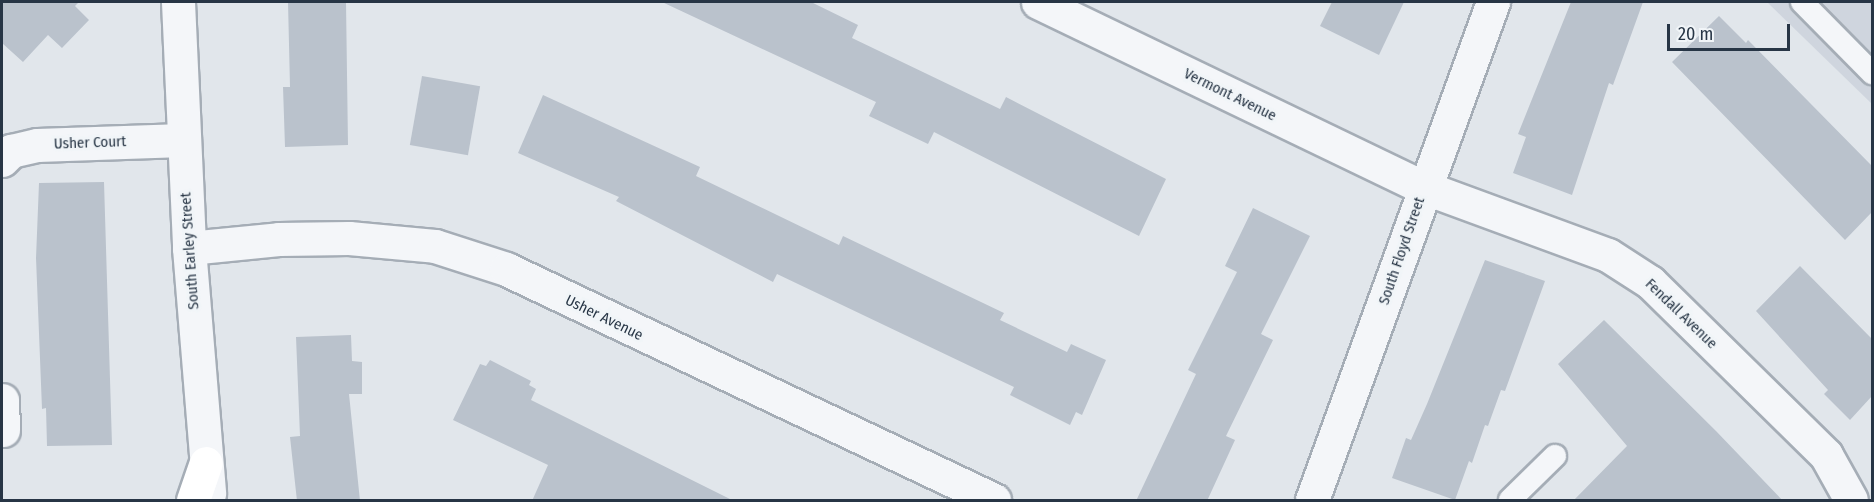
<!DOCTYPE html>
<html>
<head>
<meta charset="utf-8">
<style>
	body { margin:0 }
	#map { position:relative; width:1874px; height:502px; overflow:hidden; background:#e1e6eb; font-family:"Fira Sans Condensed",sans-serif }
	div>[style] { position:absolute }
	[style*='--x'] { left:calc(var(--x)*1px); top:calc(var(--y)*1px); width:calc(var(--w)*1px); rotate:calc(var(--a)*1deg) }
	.built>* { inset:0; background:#cfd5de }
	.building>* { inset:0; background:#bac2cc; transform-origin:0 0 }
	.roads { filter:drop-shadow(2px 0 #a5adb6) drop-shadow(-2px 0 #a5adb6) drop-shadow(0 2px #a5adb6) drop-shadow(0 -2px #a5adb6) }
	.lane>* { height:22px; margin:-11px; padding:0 11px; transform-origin:11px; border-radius:11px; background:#f4f6f9 }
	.street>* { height:33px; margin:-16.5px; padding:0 16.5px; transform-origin:16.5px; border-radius:16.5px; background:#f4f6f9 }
	.primary>* { height:33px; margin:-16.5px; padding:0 16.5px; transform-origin:16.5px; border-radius:16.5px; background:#fff }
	span { translate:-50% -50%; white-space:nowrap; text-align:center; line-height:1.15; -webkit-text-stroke:6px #f1f5f8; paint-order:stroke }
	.street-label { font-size:15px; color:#273545 }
	.frame { position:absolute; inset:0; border:3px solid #273545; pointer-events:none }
	.scale { position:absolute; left:1667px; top:24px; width:123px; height:27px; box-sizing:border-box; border:3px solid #273545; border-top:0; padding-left:8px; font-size:18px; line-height:21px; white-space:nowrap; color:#273545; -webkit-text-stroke:4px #f1f5f8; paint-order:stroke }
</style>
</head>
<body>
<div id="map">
	<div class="built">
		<div style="clip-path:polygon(1767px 2px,1872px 2px,1872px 104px)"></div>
	</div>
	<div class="building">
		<div style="clip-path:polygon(2px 2px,79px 2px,75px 6px,89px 20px,62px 48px,48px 35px,23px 62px,2px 43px)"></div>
		<div style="clip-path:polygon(288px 2px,346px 2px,348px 145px,285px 147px,283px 87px,290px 87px)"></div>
		<div style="clip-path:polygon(662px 2px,811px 2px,858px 25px,852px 38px,1000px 109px,1006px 97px,1166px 179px,1139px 236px,934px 132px,928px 144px,869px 116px,876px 102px)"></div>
		<div style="clip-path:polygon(1332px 2px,1404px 2px,1379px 55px,1320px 26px)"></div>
		<div style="clip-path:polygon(1571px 2px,1643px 2px,1613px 85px,1609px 83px,1572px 195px,1513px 173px,1526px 137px,1518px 134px)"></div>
		<div style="clip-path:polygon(1719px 16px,1746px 43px,1748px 40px,1872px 166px,1872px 212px,1845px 240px,1672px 62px)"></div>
		<div style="left:422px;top:76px;width:59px;height:70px;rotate:10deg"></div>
		<div style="clip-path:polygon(543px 95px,700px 167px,696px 176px,839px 245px,843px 236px,1004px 313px,1000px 320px,1067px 352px,1071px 344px,1106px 360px,1082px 415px,1076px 412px,1070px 425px,1010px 395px,1014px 387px,777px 274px,773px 282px,616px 201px,619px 197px,518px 153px)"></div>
		<div style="clip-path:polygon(104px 182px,112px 445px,47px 446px,46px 408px,42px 409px,36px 258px,39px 183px)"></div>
		<div style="clip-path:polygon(1253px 208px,1310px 236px,1261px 334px,1273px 340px,1226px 436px,1235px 440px,1207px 501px,1136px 501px,1196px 374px,1188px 370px,1237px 272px,1225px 266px)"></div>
		<div style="clip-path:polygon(1485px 260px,1545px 281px,1505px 391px,1501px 390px,1488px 426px,1485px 425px,1472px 463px,1469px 461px,1455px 500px,1392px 478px,1406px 438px,1411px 440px,1427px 404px)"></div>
		<div style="clip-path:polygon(1800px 266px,1872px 339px,1872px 396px,1850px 420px,1824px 394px,1828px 390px,1756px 311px)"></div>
		<div style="clip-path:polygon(1604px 320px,1716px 431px,1783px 501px,1573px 501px,1627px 446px,1558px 364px)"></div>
		<div style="clip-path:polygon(351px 335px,352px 361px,362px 362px,362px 394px,349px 394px,360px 501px,297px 501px,290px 437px,300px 436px,296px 337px)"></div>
		<div style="clip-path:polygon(490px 360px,531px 381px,529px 385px,536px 389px,531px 400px,734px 501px,532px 501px,548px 465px,453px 420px,480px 364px,486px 366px)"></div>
	</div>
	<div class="roads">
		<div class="lane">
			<div style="--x:1802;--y:2;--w:100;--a:45.4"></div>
			<div style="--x:1510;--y:500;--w:63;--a:-44.4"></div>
		</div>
		<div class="street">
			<div style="--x:178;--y:2;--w:246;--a:87.4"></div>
			<div style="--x:189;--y:248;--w:246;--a:85.3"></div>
			<div style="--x:1038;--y:2;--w:427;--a:25.7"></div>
			<div style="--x:1423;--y:187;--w:197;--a:20.2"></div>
			<div style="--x:1608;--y:255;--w:50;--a:32.7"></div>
			<div style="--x:1650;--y:282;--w:247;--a:44.5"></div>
			<div style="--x:1826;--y:455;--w:51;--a:60.9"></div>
			<div style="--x:2;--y:160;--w:13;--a:-45"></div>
			<div style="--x:11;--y:151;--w:27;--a:-13"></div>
			<div style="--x:37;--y:145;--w:146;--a:-2"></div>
			<div style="--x:189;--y:248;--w:90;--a:-5.7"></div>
			<div style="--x:279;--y:239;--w:70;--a:-0.8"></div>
			<div style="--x:349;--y:238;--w:86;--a:5.3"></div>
			<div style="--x:435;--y:246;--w:75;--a:17.9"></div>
			<div style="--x:506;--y:269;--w:540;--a:25.33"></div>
			<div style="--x:2;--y:400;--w:30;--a:88"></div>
			<div style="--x:1312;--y:500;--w:530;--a:-70.03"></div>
		</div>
		<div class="primary">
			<div style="--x:193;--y:500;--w:39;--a:-71"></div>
		</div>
	</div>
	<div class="street-label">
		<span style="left:1230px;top:95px;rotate:26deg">Vermont Avenue</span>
		<span style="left:90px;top:143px;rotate:-2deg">Usher Court</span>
		<span style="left:190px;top:251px;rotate:-94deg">South Earley Street</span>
		<span style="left:1402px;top:251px;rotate:-71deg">South Floyd Street</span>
		<span style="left:1681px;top:314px;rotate:44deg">Fendall Avenue</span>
		<span style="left:604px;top:318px;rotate:26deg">Usher Avenue</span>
	</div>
	<div class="frame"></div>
	<div class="scale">20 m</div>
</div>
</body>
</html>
